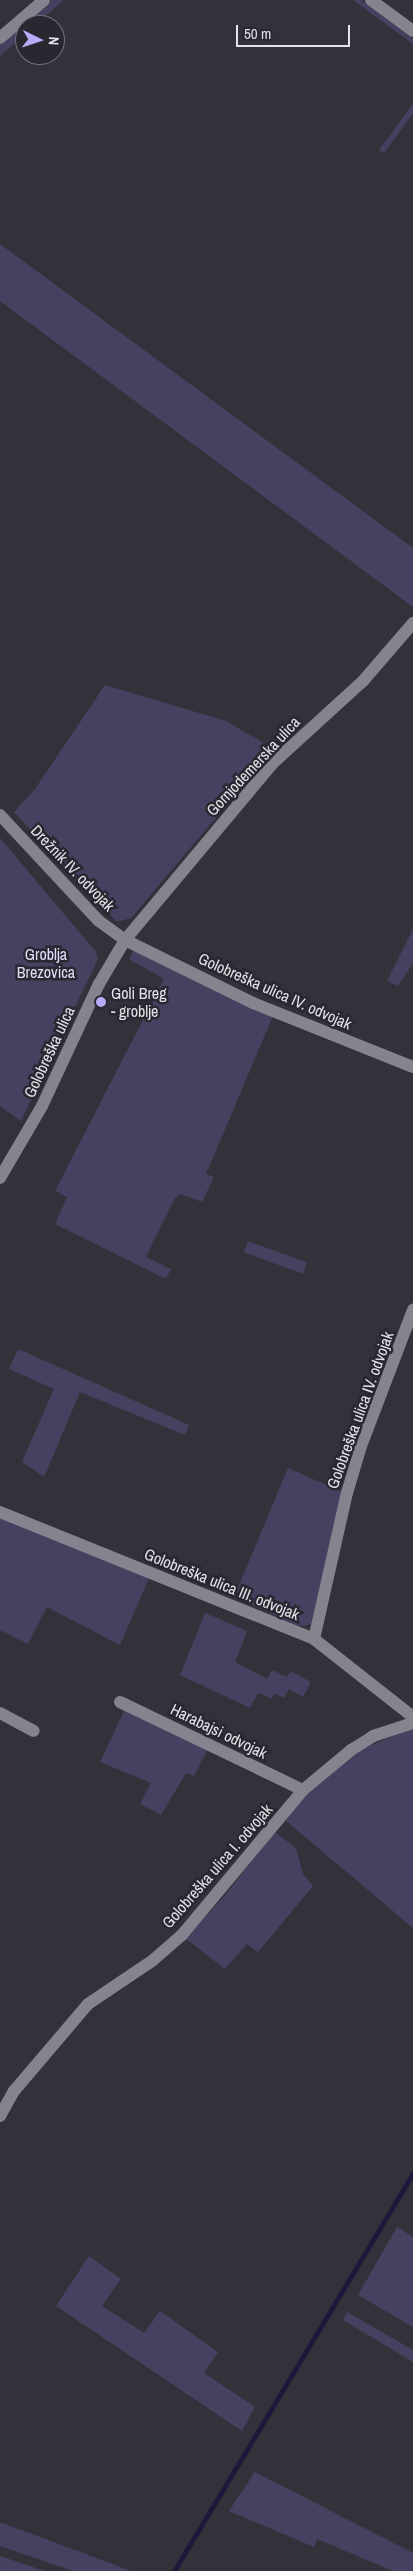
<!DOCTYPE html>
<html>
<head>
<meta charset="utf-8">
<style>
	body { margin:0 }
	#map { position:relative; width:413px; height:2571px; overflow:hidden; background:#33323b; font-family:"Archivo Narrow",sans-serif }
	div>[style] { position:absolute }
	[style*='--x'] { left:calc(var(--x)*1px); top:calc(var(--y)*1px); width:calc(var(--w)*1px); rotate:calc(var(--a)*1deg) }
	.green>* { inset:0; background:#464160; transform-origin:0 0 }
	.stream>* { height:4.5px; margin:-2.25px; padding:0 2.25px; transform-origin:2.25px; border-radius:2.25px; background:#20183b }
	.minor>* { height:12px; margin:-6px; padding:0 6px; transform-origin:6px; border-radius:6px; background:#85848e }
	.dots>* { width:14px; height:14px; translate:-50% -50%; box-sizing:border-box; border:2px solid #292831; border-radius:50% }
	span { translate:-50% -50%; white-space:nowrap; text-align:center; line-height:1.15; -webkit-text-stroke:5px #292831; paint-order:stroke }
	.street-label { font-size:16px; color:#e3e2e8 }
	.park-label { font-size:16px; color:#e0dcf9 }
	.poi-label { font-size:16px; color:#e3e2e8 }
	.left { translate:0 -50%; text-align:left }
	.north { position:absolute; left:15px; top:15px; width:50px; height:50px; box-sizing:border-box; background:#292831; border:1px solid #73727a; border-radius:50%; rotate:94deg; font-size:14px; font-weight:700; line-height:20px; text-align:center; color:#e3e2e8 }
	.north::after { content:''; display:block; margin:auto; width:18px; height:22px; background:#b8abf7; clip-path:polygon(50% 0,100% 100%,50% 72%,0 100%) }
	.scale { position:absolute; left:236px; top:25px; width:114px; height:22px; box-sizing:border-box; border:2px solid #e3e2e8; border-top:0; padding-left:6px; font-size:15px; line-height:18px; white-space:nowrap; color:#e3e2e8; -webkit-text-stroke:4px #292831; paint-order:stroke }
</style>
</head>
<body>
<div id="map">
	<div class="green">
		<div style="clip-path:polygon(52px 0,64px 0,35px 25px,25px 25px,25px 34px,0 56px,0 45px)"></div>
		<div style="clip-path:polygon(353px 0,361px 0,413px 39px,413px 44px)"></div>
		<div style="clip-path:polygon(413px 104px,413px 113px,384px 153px,379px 150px)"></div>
		<div style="clip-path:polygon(0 244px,413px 548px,413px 607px,0 301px)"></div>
		<div style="clip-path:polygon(105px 685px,226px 721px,274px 749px,131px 918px,117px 922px,14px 812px,35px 789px)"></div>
		<div style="clip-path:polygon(0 838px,96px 952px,98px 959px,21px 1121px,0 1106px)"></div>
		<div style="clip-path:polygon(413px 929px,413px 963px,398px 986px,387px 981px)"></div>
		<div style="clip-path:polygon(134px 950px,273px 1016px,206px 1174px,214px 1177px,202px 1202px,181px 1194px,175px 1198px,146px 1257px,171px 1269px,166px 1279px,55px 1224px,67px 1197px,55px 1191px,164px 979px,129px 959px)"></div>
		<div style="left:248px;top:1241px;width:63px;height:12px;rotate:20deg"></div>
		<div style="clip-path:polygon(18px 1349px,189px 1425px,185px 1435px,80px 1392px,44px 1477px,22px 1462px,54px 1389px,9px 1369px)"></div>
		<div style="clip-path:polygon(288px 1468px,342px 1492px,311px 1624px,305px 1626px,295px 1625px,234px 1597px)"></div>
		<div style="clip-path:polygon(0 1515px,149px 1578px,120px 1645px,47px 1607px,28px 1644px,0 1630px)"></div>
		<div style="clip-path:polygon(205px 1613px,247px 1631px,235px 1662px,267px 1679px,272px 1670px,287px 1677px,290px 1671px,311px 1682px,303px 1697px,289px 1689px,284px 1698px,274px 1693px,272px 1699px,258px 1693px,250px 1708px,180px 1675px)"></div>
		<div style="clip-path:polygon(125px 1709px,208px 1749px,194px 1776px,186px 1773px,161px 1815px,140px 1804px,151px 1783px,100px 1762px)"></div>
		<div style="clip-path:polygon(413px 1728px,413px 1928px,285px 1820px,310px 1791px,346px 1760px,364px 1748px)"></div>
		<div style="clip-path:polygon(275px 1832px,296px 1848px,303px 1874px,313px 1886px,258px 1952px,247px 1944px,225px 1969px,185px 1938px,221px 1900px)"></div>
		<div style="clip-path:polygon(397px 2227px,413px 2237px,413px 2327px,358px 2295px)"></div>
		<div style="clip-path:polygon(89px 2256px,121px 2279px,102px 2306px,144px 2333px,160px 2311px,218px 2352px,204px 2373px,255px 2407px,242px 2431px,56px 2306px)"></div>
		<div style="clip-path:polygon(347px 2312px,413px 2350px,413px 2362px,343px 2320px)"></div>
		<div style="clip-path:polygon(255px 2472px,413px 2553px,413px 2571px,393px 2571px,317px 2539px,314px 2547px,229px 2511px)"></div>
		<div style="clip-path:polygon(0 2522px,131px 2571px,73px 2571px,0 2546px)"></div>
		<div style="clip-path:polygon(0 2556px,45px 2571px,0 2571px)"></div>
	</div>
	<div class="stream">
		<div style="--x:174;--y:2571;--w:464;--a:-59"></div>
	</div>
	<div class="minor">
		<div style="--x:371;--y:0;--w:52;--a:36.4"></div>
		<div style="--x:0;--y:38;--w:58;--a:-40.8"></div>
		<div style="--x:0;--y:815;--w:145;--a:47"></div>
		<div style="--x:99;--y:921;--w:32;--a:36"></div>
		<div style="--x:125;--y:940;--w:143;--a:26.2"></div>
		<div style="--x:253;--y:1003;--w:172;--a:21.8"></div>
		<div style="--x:0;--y:1178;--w:83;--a:-59.7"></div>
		<div style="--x:42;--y:1106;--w:135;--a:-65"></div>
		<div style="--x:99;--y:984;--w:51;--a:-59.4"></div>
		<div style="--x:125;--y:940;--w:229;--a:-50.1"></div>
		<div style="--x:272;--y:764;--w:123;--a:-42.4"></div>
		<div style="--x:363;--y:681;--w:77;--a:-49.2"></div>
		<div style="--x:0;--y:1512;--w:339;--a:22"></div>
		<div style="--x:314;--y:1639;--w:126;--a:38.2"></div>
		<div style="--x:314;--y:1639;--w:150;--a:-77.3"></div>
		<div style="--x:347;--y:1493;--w:49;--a:-73.4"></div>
		<div style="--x:361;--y:1446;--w:146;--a:-69.1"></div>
		<div style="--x:120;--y:1702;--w:203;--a:25.7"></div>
		<div style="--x:0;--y:1713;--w:38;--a:28"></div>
		<div style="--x:0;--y:2116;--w:29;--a:-61"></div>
		<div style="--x:14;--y:2091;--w:114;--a:-49.6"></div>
		<div style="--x:88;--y:2004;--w:77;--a:-33.9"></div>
		<div style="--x:152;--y:1961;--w:38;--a:-41"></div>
		<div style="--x:181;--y:1936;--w:190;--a:-50.1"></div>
		<div style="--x:303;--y:1790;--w:62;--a:-39.8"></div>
		<div style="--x:351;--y:1750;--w:26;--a:-32"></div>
		<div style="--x:373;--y:1736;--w:42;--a:-18"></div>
	</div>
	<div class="dots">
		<div style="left:101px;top:1002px;background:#b8abf7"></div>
	</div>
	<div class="street-label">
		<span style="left:253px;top:766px;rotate:-47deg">Gornjodemerska ulica</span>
		<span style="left:73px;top:868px;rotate:46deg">Drežnik IV. odvojak</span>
		<span style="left:275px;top:991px;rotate:24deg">Golobreška ulica IV. odvojak</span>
		<span style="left:49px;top:1052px;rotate:-65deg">Golobreška ulica</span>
		<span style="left:360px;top:1410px;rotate:-70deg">Golobreška ulica IV. odvojak</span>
		<span style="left:222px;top:1584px;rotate:22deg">Golobreška ulica III. odvojak</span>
		<span style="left:219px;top:1731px;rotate:26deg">Harabajsi odvojak</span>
		<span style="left:217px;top:1866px;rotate:-49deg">Golobreška ulica I. odvojak</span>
	</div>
	<div class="park-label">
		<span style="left:46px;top:963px">Groblja<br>Brezovica</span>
	</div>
	<div class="poi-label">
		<span class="left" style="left:111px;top:1002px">Goli Breg<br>- groblje</span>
	</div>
	<div class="north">N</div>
	<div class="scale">50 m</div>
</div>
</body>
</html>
